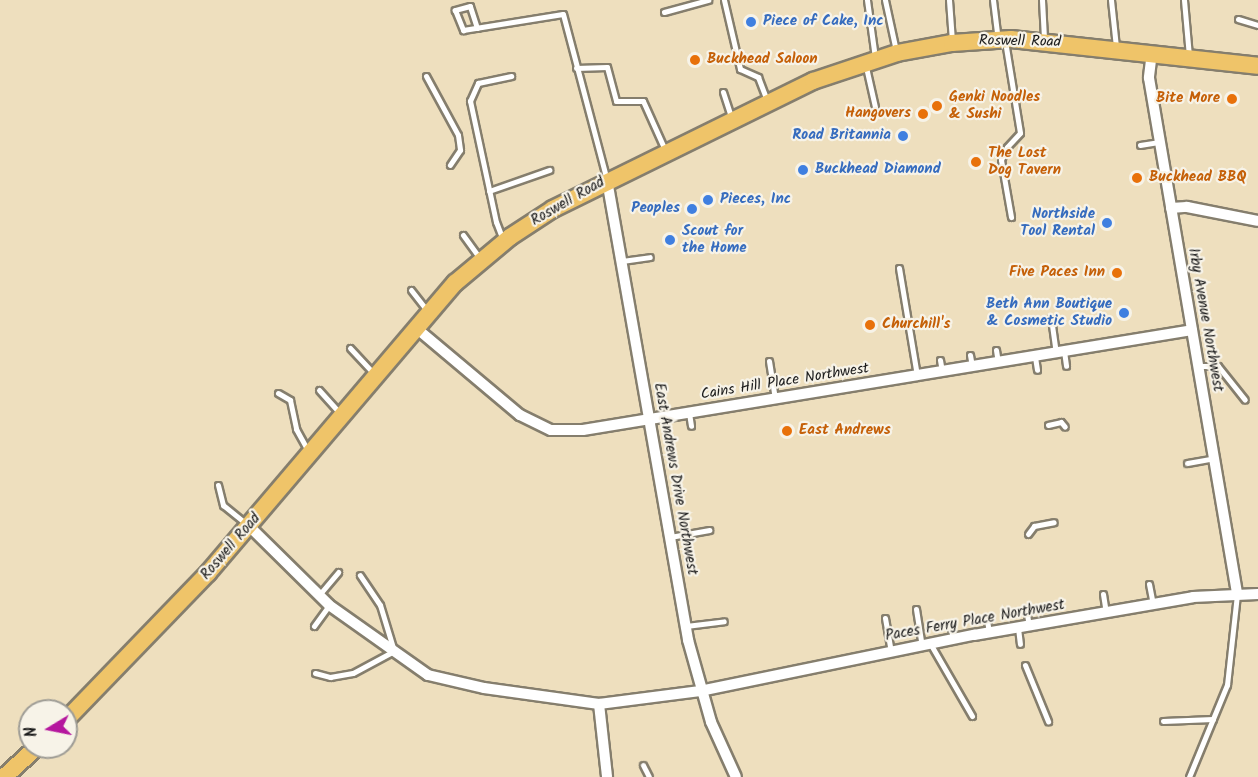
<!DOCTYPE html>
<html>
<head>
<meta charset="utf-8">
<style>
	body { margin:0 }
	#map { position:relative; width:1258px; height:777px; overflow:hidden; background:#eedfbe; font-family:Kalam,sans-serif }
	div>[style] { position:absolute }
	[style*='--x'] { left:calc(var(--x)*1px); top:calc(var(--y)*1px); width:calc(var(--w)*1px); rotate:calc(var(--a)*1deg) }
	.roads { filter:drop-shadow(2px 0 #857e6d) drop-shadow(-2px 0 #857e6d) drop-shadow(0 2px #857e6d) drop-shadow(0 -2px #857e6d) }
	.service>* { height:5px; margin:-2.5px; padding:0 2.5px; transform-origin:2.5px; border-radius:2.5px; background:#fff }
	.minor>* { height:10px; margin:-5px; padding:0 5px; transform-origin:5px; border-radius:5px; background:#fff }
	.primary>* { height:16px; margin:-8px; padding:0 8px; transform-origin:8px; border-radius:8px; background:#efc469 }
	.dots>* { width:16px; height:16px; translate:-50% -50%; box-sizing:border-box; border:3px solid #f7f3e8; border-radius:50% }
	span { translate:-50% -50%; white-space:nowrap; text-align:center; line-height:1.15; -webkit-text-stroke:4.5px #f7f3e8; paint-order:stroke }
	.shop-label { font-size:15px; color:#366cbe; font-weight:700 }
	.left { translate:0 -50%; text-align:left }
	.right { translate:-100% -50%; text-align:right }
	.street-label { font-size:15px; color:#1c1c1c }
	.food-label { font-size:15px; color:#c56008; font-weight:700 }
	.north { position:absolute; left:18px; top:699px; width:60px; height:60px; box-sizing:border-box; background:#f7f3e8; border:2px solid #9f9d96; border-radius:50%; rotate:260deg; font-size:16px; font-weight:700; line-height:24px; text-align:center; color:#1c1c1c }
	.north::after { content:''; display:block; margin:auto; width:21px; height:27px; background:#b5179e; clip-path:polygon(50% 0,100% 100%,50% 72%,0 100%) }
</style>
</head>
<body>
<div id="map">
	<div class="roads">
		<div class="service">
			<div style="--x:724;--y:0;--w:71;--a:76.9"></div>
			<div style="--x:740;--y:69;--w:20;--a:24"></div>
			<div style="--x:758;--y:77;--w:26;--a:69"></div>
			<div style="--x:867;--y:0;--w:59;--a:82.1"></div>
			<div style="--x:885;--y:0;--w:52;--a:77.8"></div>
			<div style="--x:949;--y:0;--w:41;--a:85.8"></div>
			<div style="--x:993;--y:0;--w:39;--a:83"></div>
			<div style="--x:1042;--y:0;--w:39;--a:87"></div>
			<div style="--x:1111;--y:0;--w:47;--a:83.9"></div>
			<div style="--x:1184;--y:0;--w:56;--a:84.9"></div>
			<div style="--x:664;--y:12;--w:46;--a:-15.3"></div>
			<div style="--x:1238;--y:19;--w:21;--a:17"></div>
			<div style="--x:477;--y:28;--w:23;--a:-108"></div>
			<div style="--x:470;--y:6;--w:16;--a:165"></div>
			<div style="--x:455;--y:10;--w:22;--a:68"></div>
			<div style="--x:463;--y:30;--w:101;--a:-9.1"></div>
			<div style="--x:563;--y:14;--w:172;--a:75.2"></div>
			<div style="--x:1005;--y:41;--w:93;--a:80.7"></div>
			<div style="--x:1020;--y:133;--w:19;--a:133"></div>
			<div style="--x:1007;--y:147;--w:14;--a:115"></div>
			<div style="--x:1001;--y:160;--w:58;--a:80"></div>
			<div style="--x:866;--y:67;--w:41;--a:77.3"></div>
			<div style="--x:576;--y:68;--w:31;--a:-2"></div>
			<div style="--x:607;--y:67;--w:35;--a:75"></div>
			<div style="--x:616;--y:101;--w:27;--a:0"></div>
			<div style="--x:643;--y:101;--w:54;--a:65.8"></div>
			<div style="--x:426;--y:76;--w:67;--a:61.5"></div>
			<div style="--x:458;--y:135;--w:15;--a:82"></div>
			<div style="--x:460;--y:150;--w:18;--a:124"></div>
			<div style="--x:723;--y:92;--w:28;--a:72"></div>
			<div style="--x:1140;--y:145;--w:20;--a:-9"></div>
			<div style="--x:489;--y:191;--w:64;--a:-19.3"></div>
			<div style="--x:463;--y:235;--w:29;--a:54"></div>
			<div style="--x:503;--y:240;--w:19;--a:-111"></div>
			<div style="--x:496;--y:222;--w:124;--a:-102.1"></div>
			<div style="--x:470;--y:101;--w:20;--a:-66"></div>
			<div style="--x:478;--y:83;--w:34;--a:-12"></div>
			<div style="--x:622;--y:261;--w:28;--a:-8"></div>
			<div style="--x:899;--y:268;--w:109;--a:80.5"></div>
			<div style="--x:411;--y:290;--w:28;--a:52"></div>
			<div style="--x:1051;--y:318;--w:34;--a:82"></div>
			<div style="--x:350;--y:348;--w:35;--a:47"></div>
			<div style="--x:996;--y:350;--w:12;--a:81"></div>
			<div style="--x:1064;--y:351;--w:15;--a:82"></div>
			<div style="--x:970;--y:355;--w:11;--a:80"></div>
			<div style="--x:1035;--y:357;--w:13;--a:81"></div>
			<div style="--x:940;--y:360;--w:11;--a:80"></div>
			<div style="--x:769;--y:361;--w:38;--a:81"></div>
			<div style="--x:1198;--y:366;--w:20;--a:0"></div>
			<div style="--x:1218;--y:366;--w:43;--a:51.5"></div>
			<div style="--x:319;--y:390;--w:31;--a:48"></div>
			<div style="--x:278;--y:393;--w:14;--a:30"></div>
			<div style="--x:290;--y:400;--w:30;--a:78"></div>
			<div style="--x:296;--y:429;--w:25;--a:61"></div>
			<div style="--x:689;--y:413;--w:13;--a:81"></div>
			<div style="--x:1048;--y:425;--w:13;--a:-13"></div>
			<div style="--x:1061;--y:422;--w:6;--a:51"></div>
			<div style="--x:1187;--y:463;--w:27;--a:-10"></div>
			<div style="--x:218;--y:485;--w:21;--a:76"></div>
			<div style="--x:223;--y:505;--w:32;--a:39"></div>
			<div style="--x:1028;--y:534;--w:10;--a:-53"></div>
			<div style="--x:1034;--y:526;--w:20;--a:-11"></div>
			<div style="--x:670;--y:537;--w:40;--a:-10"></div>
			<div style="--x:1149;--y:584;--w:20;--a:79"></div>
			<div style="--x:1103;--y:594;--w:18;--a:81"></div>
			<div style="--x:319;--y:595;--w:30;--a:-50"></div>
			<div style="--x:916;--y:609;--w:36;--a:81"></div>
			<div style="--x:1027;--y:614;--w:12;--a:81"></div>
			<div style="--x:885;--y:618;--w:34;--a:80"></div>
			<div style="--x:987;--y:620;--w:13;--a:81"></div>
			<div style="--x:314;--y:626;--w:26;--a:-54"></div>
			<div style="--x:686;--y:626;--w:38;--a:-7"></div>
			<div style="--x:951;--y:628;--w:11;--a:80"></div>
			<div style="--x:1018;--y:628;--w:16;--a:83"></div>
			<div style="--x:931;--y:645;--w:82;--a:60"></div>
			<div style="--x:1025;--y:665;--w:61;--a:67.7"></div>
			<div style="--x:315;--y:673;--w:16;--a:15"></div>
			<div style="--x:330;--y:677;--w:23;--a:-10"></div>
			<div style="--x:353;--y:673;--w:47;--a:-28.2"></div>
			<div style="--x:394;--y:651;--w:48;--a:-106.9"></div>
			<div style="--x:380;--y:605;--w:36;--a:-124"></div>
			<div style="--x:1163;--y:721;--w:50;--a:-2.3"></div>
			<div style="--x:643;--y:765;--w:13;--a:63"></div>
			<div style="--x:1189;--y:777;--w:100;--a:-67.6"></div>
			<div style="--x:1227;--y:685;--w:91;--a:-83.7"></div>
		</div>
		<div class="minor">
			<div style="--x:1152;--y:52;--w:26;--a:97"></div>
			<div style="--x:1149;--y:78;--w:522;--a:80.3"></div>
			<div style="--x:607;--y:180;--w:467;--a:80"></div>
			<div style="--x:688;--y:640;--w:85;--a:74.3"></div>
			<div style="--x:711;--y:722;--w:60;--a:65.6"></div>
			<div style="--x:1171;--y:208;--w:16;--a:-4"></div>
			<div style="--x:1187;--y:207;--w:72;--a:11.2"></div>
			<div style="--x:415;--y:327;--w:137;--a:40"></div>
			<div style="--x:520;--y:415;--w:34;--a:26"></div>
			<div style="--x:551;--y:430;--w:32;--a:0"></div>
			<div style="--x:583;--y:430;--w:617;--a:-9.32"></div>
			<div style="--x:249;--y:526;--w:112;--a:44.6"></div>
			<div style="--x:329;--y:605;--w:121;--a:35.3"></div>
			<div style="--x:428;--y:675;--w:57;--a:13.1"></div>
			<div style="--x:484;--y:688;--w:116;--a:7.9"></div>
			<div style="--x:599;--y:704;--w:102;--a:-7.3"></div>
			<div style="--x:700;--y:691;--w:280;--a:-11.6"></div>
			<div style="--x:974;--y:635;--w:222;--a:-9.8"></div>
			<div style="--x:1193;--y:597;--w:65;--a:-2.6"></div>
			<div style="--x:599;--y:704;--w:73;--a:83.7"></div>
		</div>
		<div class="primary">
			<div style="--x:66;--y:720;--w:204;--a:-46"></div>
			<div style="--x:208;--y:573;--w:381;--a:-49.6"></div>
			<div style="--x:455;--y:283;--w:72;--a:-39.9"></div>
			<div style="--x:510;--y:237;--w:51;--a:-33.1"></div>
			<div style="--x:553;--y:209;--w:290;--a:-26.2"></div>
			<div style="--x:813;--y:81;--w:89;--a:-18.4"></div>
			<div style="--x:897;--y:53;--w:56;--a:-10.3"></div>
			<div style="--x:952;--y:43;--w:59;--a:-3.9"></div>
			<div style="--x:1011;--y:39;--w:248;--a:6.2"></div>
			<div style="--x:4;--y:777;--w:45;--a:-42.3"></div>
		</div>
	</div>
	<div class="dots">
		<div style="left:751px;top:22px;background:#3f7fe0"></div>
		<div style="left:695px;top:60px;background:#e8710a"></div>
		<div style="left:1232px;top:99px;background:#e8710a"></div>
		<div style="left:937px;top:106px;background:#e8710a"></div>
		<div style="left:923px;top:114px;background:#e8710a"></div>
		<div style="left:903px;top:136px;background:#3f7fe0"></div>
		<div style="left:976px;top:162px;background:#e8710a"></div>
		<div style="left:803px;top:170px;background:#3f7fe0"></div>
		<div style="left:1137px;top:178px;background:#e8710a"></div>
		<div style="left:708px;top:200px;background:#3f7fe0"></div>
		<div style="left:692px;top:209px;background:#3f7fe0"></div>
		<div style="left:1107px;top:223px;background:#3f7fe0"></div>
		<div style="left:670px;top:240px;background:#3f7fe0"></div>
		<div style="left:1117px;top:273px;background:#e8710a"></div>
		<div style="left:1124px;top:313px;background:#3f7fe0"></div>
		<div style="left:870px;top:325px;background:#e8710a"></div>
		<div style="left:787px;top:431px;background:#e8710a"></div>
	</div>
	<div class="shop-label">
		<span class="left" style="left:763px;top:22px">Piece of Cake, Inc</span>
		<span class="right" style="left:891px;top:136px">Road Britannia</span>
		<span class="left" style="left:815px;top:170px">Buckhead Diamond</span>
		<span class="left" style="left:720px;top:200px">Pieces, Inc</span>
		<span class="right" style="left:680px;top:209px">Peoples</span>
		<span class="right" style="left:1095px;top:223px">Northside<br>Tool Rental</span>
		<span class="left" style="left:682px;top:240px">Scout for<br>the Home</span>
		<span class="right" style="left:1112px;top:313px">Beth Ann Boutique<br>&amp; Cosmetic Studio</span>
	</div>
	<div class="street-label">
		<span style="left:1020px;top:42px;rotate:1deg">Roswell Road</span>
		<span style="left:568px;top:202px;rotate:-30deg">Roswell Road</span>
		<span style="left:1205px;top:320px;rotate:80deg">Irby Avenue Northwest</span>
		<span style="left:785px;top:382px;rotate:-9deg">Cains Hill Place Northwest</span>
		<span style="left:675px;top:479px;rotate:80deg">East Andrews Drive Northwest</span>
		<span style="left:231px;top:547px;rotate:-49deg">Roswell Road</span>
		<span style="left:975px;top:621px;rotate:-10deg">Paces Ferry Place Northwest</span>
	</div>
	<div class="food-label">
		<span class="left" style="left:707px;top:60px">Buckhead Saloon</span>
		<span class="left" style="left:949px;top:106px">Genki Noodles<br>&amp; Sushi</span>
		<span class="right" style="left:1220px;top:99px">Bite More</span>
		<span class="right" style="left:911px;top:114px">Hangovers</span>
		<span class="left" style="left:988px;top:162px">The Lost<br>Dog Tavern</span>
		<span class="left" style="left:1149px;top:178px">Buckhead BBQ</span>
		<span class="right" style="left:1105px;top:273px">Five Paces Inn</span>
		<span class="left" style="left:882px;top:325px">Churchill's</span>
		<span class="left" style="left:799px;top:431px">East Andrews</span>
	</div>
	<div class="north">N</div>
</div>
</body>
</html>
